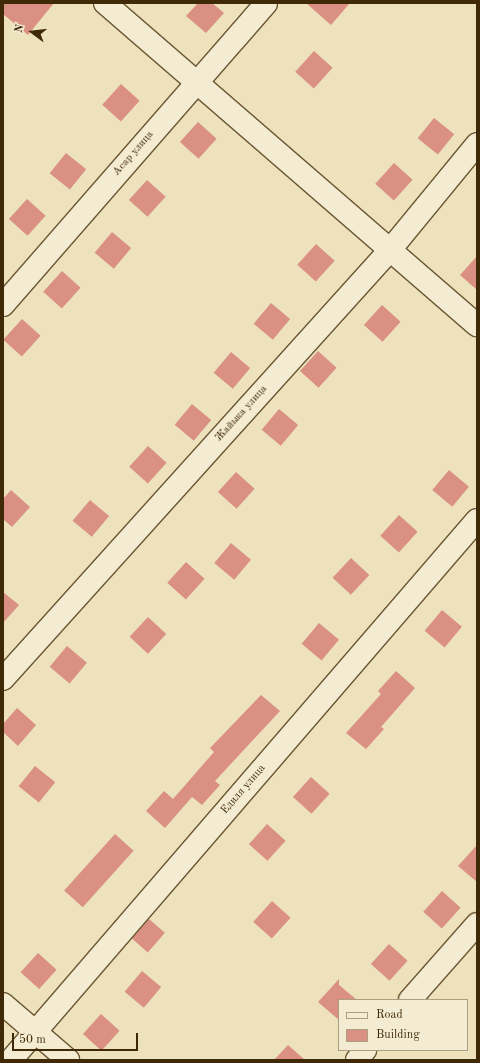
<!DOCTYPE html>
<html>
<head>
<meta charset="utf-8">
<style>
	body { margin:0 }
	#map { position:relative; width:480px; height:1063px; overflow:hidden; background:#ede2bb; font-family:"Old Standard TT",serif }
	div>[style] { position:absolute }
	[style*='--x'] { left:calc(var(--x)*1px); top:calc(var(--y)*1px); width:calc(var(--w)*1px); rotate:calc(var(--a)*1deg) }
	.building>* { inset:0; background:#da9083; transform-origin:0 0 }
	.roads { filter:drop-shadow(1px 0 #6b5733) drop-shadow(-1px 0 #6b5733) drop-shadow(0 1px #6b5733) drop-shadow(0 -1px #6b5733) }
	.minor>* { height:22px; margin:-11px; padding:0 11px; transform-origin:11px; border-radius:11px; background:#f3ecd3 }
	span { translate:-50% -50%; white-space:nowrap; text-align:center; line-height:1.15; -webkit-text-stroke:3px #f3ecd3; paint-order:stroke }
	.street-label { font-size:11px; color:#402906 }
	.frame { position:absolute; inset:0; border:4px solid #402906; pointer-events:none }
	.legend { position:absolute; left:338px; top:999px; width:130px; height:52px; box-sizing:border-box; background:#f3ecd3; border:1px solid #ab9e81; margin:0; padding:5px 7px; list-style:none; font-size:12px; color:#402906 }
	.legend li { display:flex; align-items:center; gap:8px; height:20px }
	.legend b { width:20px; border:1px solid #ab9e81 }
	.north { position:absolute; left:12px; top:12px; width:40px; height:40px; -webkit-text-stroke:3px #f3ecd3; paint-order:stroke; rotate:285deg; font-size:11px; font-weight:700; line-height:16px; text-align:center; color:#402906 }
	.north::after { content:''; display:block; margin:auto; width:14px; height:18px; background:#402906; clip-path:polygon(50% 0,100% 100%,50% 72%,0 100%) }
	.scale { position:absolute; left:12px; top:1033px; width:126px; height:18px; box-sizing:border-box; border:2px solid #402906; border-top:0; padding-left:5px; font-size:12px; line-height:14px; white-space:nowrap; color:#402906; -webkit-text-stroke:3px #f3ecd3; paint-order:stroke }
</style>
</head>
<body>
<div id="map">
	<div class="building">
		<div style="clip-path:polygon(3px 3px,54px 3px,28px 35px,3px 14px)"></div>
		<div style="clip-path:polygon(198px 3px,212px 3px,224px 13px,206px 33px,186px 16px)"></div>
		<div style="clip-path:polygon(306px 3px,350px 3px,331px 25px)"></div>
		<div style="left:314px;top:51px;width:25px;height:28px;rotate:42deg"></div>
		<div style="left:121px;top:84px;width:25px;height:28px;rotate:42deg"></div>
		<div style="left:434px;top:118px;width:26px;height:26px;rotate:39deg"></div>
		<div style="left:198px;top:122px;width:25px;height:27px;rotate:42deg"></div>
		<div style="left:66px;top:153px;width:26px;height:26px;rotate:39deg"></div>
		<div style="left:394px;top:163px;width:25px;height:28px;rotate:42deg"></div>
		<div style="left:147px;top:180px;width:25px;height:27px;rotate:42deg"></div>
		<div style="left:27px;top:199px;width:25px;height:27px;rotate:42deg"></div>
		<div style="left:112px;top:232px;width:25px;height:27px;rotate:40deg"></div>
		<div style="left:316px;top:244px;width:25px;height:28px;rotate:42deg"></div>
		<div style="clip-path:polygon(477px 256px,477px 290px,460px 275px)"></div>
		<div style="left:62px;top:271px;width:25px;height:28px;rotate:42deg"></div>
		<div style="left:271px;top:303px;width:25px;height:27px;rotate:40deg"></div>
		<div style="left:382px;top:305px;width:25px;height:27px;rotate:42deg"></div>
		<div style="left:22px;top:319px;width:25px;height:28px;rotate:42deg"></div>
		<div style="left:318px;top:351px;width:25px;height:27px;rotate:42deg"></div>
		<div style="left:231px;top:352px;width:25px;height:27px;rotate:40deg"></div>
		<div style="left:192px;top:404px;width:25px;height:27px;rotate:40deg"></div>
		<div style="left:279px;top:409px;width:25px;height:27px;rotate:40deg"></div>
		<div style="left:148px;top:446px;width:25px;height:28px;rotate:42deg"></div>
		<div style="left:449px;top:470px;width:26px;height:26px;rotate:40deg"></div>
		<div style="left:236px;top:472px;width:25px;height:27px;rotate:42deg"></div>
		<div style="clip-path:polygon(11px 490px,30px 507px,12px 527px,3px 519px,3px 499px)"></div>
		<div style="left:90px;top:500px;width:25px;height:27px;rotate:40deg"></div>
		<div style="left:399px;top:515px;width:25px;height:28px;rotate:42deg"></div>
		<div style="left:231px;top:543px;width:26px;height:26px;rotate:40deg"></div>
		<div style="left:351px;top:558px;width:25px;height:27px;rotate:43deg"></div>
		<div style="left:186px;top:562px;width:25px;height:28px;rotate:42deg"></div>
		<div style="clip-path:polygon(3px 592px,19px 605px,3px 623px)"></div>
		<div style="left:442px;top:610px;width:26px;height:27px;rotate:40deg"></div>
		<div style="left:148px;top:617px;width:25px;height:27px;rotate:43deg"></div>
		<div style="left:319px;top:623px;width:26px;height:27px;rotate:40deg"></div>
		<div style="left:67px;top:646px;width:26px;height:27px;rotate:40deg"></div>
		<div style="clip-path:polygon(396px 671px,415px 688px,381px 727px,384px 729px,366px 749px,346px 733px,381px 694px,378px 691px)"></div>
		<div style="clip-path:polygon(261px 695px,280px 711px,215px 781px,220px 785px,202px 805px,192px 797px,165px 828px,146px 811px,164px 791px,173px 799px,214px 752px,210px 748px)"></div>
		<div style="clip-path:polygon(17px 708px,36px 725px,18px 746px,3px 732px,3px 724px)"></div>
		<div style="left:35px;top:766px;width:26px;height:26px;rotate:39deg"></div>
		<div style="left:311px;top:777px;width:25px;height:27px;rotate:42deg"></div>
		<div style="left:267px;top:824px;width:25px;height:27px;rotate:42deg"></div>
		<div style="left:115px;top:834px;width:25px;height:76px;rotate:42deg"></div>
		<div style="clip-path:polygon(477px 845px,477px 882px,458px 866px)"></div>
		<div style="left:442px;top:891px;width:25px;height:28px;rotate:42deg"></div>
		<div style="left:272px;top:901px;width:25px;height:28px;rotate:42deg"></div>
		<div style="left:149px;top:919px;width:21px;height:26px;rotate:41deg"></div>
		<div style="left:389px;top:944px;width:25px;height:27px;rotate:42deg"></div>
		<div style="left:38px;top:953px;width:25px;height:26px;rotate:42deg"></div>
		<div style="left:142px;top:971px;width:25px;height:27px;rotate:40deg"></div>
		<div style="clip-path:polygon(339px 979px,339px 985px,357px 1000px,339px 1000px,339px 1020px,318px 1002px)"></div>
		<div style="left:101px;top:1014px;width:25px;height:27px;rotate:42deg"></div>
		<div style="clip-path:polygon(288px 1045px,305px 1060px,274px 1060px)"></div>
	</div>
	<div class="roads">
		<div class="minor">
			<div style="--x:105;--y:3;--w:492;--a:40.9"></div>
			<div style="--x:3;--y:305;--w:400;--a:-48.9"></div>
			<div style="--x:3;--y:679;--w:578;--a:-47.95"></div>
			<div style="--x:390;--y:250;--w:137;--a:-50.6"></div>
			<div style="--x:410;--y:1000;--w:101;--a:-48.6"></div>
			<div style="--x:3;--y:1004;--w:86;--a:40.7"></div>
			<div style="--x:11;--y:1060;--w:713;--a:-49.21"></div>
			<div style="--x:357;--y:1060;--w:13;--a:-51"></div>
		</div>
	</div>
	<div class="street-label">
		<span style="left:134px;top:154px;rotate:-49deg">Асар улица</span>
		<span style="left:242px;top:414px;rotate:-48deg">Жайыка улица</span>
		<span style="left:244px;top:790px;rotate:-49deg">Едиля улица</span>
	</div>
	<div class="frame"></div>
	<ul class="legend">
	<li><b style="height:5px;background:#f3ecd3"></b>Road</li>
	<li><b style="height:11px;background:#da9083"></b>Building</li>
	</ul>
	<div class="north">N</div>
	<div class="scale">50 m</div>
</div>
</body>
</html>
